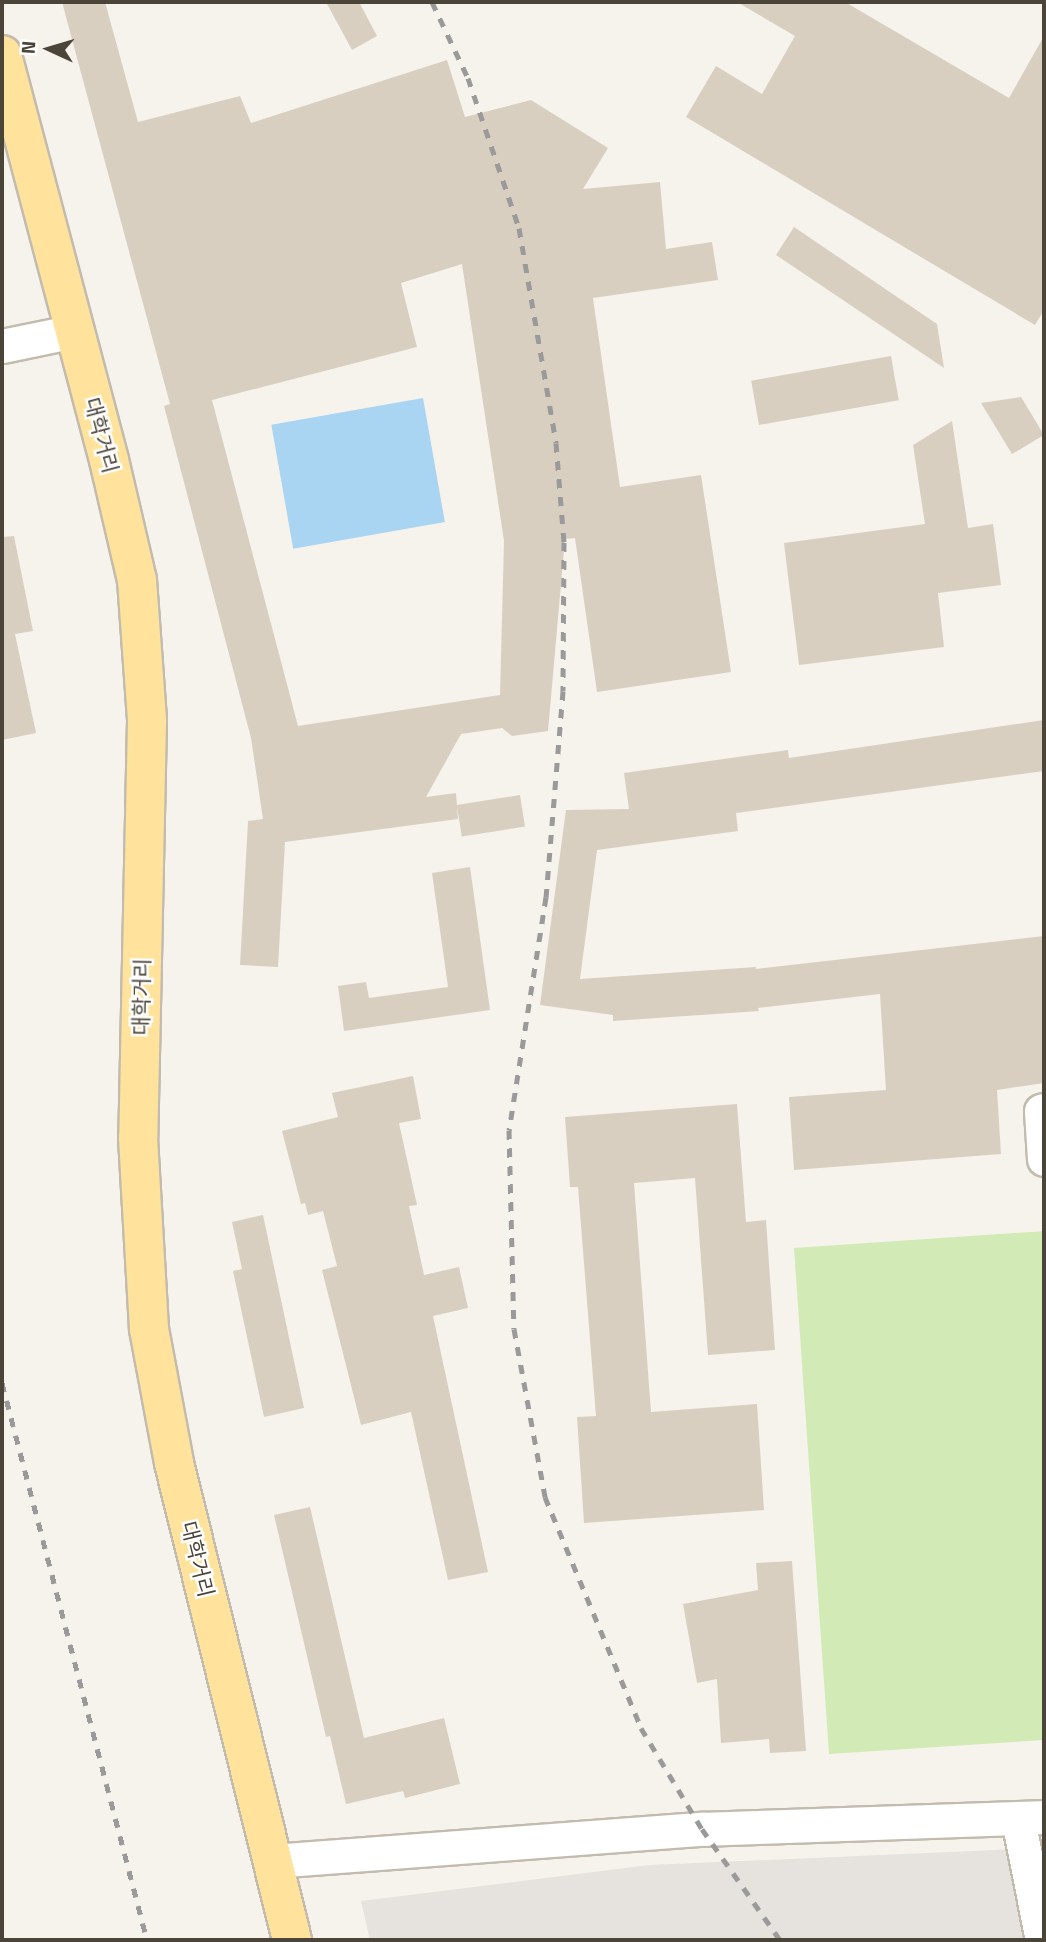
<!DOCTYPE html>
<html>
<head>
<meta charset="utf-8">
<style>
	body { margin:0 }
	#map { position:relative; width:1046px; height:1942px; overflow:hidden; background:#f6f3ec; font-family:"Titillium Web","Noto Sans KR",sans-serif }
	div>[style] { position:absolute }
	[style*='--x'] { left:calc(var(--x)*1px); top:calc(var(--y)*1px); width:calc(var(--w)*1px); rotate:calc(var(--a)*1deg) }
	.industrial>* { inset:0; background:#e6e2dd }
	.green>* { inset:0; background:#d2eab5 }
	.water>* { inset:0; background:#a9d4f2; transform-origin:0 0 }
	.building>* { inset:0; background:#d8cfc1; transform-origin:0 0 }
	.roads { filter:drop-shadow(2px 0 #c2bbae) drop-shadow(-2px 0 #c2bbae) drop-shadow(0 2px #c2bbae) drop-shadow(0 -2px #c2bbae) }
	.minor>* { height:33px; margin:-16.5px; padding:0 16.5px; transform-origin:16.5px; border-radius:16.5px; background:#fff }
	.major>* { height:38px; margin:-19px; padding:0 19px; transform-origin:19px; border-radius:19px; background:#ffe39c }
	.rail>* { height:5px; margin-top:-2.5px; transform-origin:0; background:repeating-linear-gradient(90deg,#9a9a9a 0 9px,transparent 0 18px) }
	span { translate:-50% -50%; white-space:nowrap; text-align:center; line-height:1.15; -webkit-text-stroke:5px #fff; paint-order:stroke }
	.street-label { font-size:21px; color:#4b4439 }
	.frame { position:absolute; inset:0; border:4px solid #4b4439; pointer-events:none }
	.north { position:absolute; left:14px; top:14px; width:70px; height:70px; -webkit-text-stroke:5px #fff; paint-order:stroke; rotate:274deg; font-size:19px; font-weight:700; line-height:28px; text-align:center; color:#4b4439 }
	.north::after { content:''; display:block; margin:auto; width:24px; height:32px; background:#4b4439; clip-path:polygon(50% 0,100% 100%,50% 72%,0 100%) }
</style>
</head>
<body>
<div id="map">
	<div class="industrial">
		<div style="clip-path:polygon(1044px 1848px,1044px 1940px,370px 1940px,361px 1901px,649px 1865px)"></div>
	</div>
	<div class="green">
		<div style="clip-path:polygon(1044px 1231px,1044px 1740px,829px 1754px,794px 1248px)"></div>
	</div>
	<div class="water">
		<div style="left:423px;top:398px;width:126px;height:154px;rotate:80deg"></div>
	</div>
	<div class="building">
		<div style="clip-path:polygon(evenodd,62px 2px,105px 2px,138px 122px,240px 96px,251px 123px,447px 60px,465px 117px,531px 100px,608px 148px,583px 189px,660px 182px,666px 249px,712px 242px,718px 280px,593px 298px,620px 487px,701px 475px,731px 672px,597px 692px,575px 538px,565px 539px,548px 731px,512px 736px,502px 728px,461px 734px,426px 797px,456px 793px,458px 819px,285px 842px,278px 967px,240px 965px,248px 821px,263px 819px,251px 738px,164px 406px,170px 404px,62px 2px,462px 264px,504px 541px,500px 695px,298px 726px,212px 400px,417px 347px,401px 283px,462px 264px)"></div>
		<div style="clip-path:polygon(326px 2px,359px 2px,377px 36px,352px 50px)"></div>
		<div style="clip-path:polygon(737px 2px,845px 2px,1009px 98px,1044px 36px,1044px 310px,1035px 325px,686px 117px,716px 66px,762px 94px,795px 36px)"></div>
		<div style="clip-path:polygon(794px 227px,937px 324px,944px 368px,776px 255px)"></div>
		<div style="left:891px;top:356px;width:45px;height:142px;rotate:80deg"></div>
		<div style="clip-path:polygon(1021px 397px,1044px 435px,1012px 454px,981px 403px)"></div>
		<div style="clip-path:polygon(952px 421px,968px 528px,993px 524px,1001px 585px,938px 593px,944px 647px,799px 665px,784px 543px,925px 524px,913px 445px)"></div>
		<div style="clip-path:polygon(14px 536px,33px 631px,15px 634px,36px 733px,2px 740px,2px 537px)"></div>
		<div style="clip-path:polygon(1044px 720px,1044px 771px,736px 813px,738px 831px,597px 850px,580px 979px,756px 967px,756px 969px,1044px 936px,1044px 1083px,997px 1090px,1001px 1154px,794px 1170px,789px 1097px,886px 1090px,880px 994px,758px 1008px,759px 1011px,613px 1021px,613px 1015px,540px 1005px,566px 810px,629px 809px,624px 773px,788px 750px,789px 758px)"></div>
		<div style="left:520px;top:795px;width:32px;height:64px;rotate:81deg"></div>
		<div style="clip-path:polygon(470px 867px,490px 1010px,344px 1031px,338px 986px,366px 982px,369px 998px,448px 987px,432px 873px)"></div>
		<div style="clip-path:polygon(413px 1076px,421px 1119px,399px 1123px,417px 1205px,409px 1206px,424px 1275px,459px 1267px,468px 1308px,433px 1316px,488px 1572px,448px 1580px,411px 1412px,361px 1425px,322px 1270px,337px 1266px,323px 1211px,308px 1215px,305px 1203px,301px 1204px,282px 1131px,338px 1117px,332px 1093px)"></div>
		<div style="clip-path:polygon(737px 1104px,746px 1222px,766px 1220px,775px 1350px,708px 1355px,695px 1178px,634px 1183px,651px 1412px,757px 1404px,764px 1510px,584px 1523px,577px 1417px,596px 1416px,578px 1187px,570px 1187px,565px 1117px)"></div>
		<div style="clip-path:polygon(263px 1215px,304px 1408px,264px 1417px,233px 1271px,242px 1269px,232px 1222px)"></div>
		<div style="clip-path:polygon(310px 1507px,364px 1738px,444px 1718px,460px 1784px,405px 1798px,403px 1791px,346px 1804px,330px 1736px,326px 1737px,274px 1515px)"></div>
		<div style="clip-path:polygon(792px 1561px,806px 1751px,770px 1753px,769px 1739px,721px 1743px,717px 1679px,697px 1683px,683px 1604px,758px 1590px,756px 1563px)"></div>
	</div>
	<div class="roads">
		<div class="minor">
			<div style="--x:2;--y:346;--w:75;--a:-11.6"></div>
			<div style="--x:1044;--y:1110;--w:3;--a:162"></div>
			<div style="--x:1041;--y:1111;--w:48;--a:86.4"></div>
			<div style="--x:1018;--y:1819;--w:123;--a:78.8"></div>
			<div style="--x:272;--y:1861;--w:431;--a:-4.3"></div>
			<div style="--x:702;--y:1829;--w:342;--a:-2"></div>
		</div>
		<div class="major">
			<div style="--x:2;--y:55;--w:419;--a:75.2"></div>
			<div style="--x:109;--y:460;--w:123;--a:76.9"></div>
			<div style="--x:137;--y:580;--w:141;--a:85.9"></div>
			<div style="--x:147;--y:721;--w:417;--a:91.2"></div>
			<div style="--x:138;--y:1138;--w:191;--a:86.7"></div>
			<div style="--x:149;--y:1329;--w:136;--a:79.4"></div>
			<div style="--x:174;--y:1463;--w:491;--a:76.1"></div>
		</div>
	</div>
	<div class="rail">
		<div style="--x:432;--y:2;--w:84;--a:64.7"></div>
		<div style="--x:468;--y:78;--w:158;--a:71.2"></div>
		<div style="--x:519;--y:228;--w:218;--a:80.2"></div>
		<div style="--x:556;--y:443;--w:99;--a:85.4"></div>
		<div style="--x:564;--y:542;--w:149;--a:90.4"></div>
		<div style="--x:563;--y:691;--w:207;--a:94.7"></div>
		<div style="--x:546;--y:897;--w:236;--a:99"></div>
		<div style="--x:509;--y:1130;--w:199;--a:88.6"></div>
		<div style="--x:514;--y:1329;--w:171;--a:79.5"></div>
		<div style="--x:545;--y:1497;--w:250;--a:67.4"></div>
		<div style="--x:641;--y:1728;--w:118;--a:58.9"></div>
		<div style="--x:702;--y:1829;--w:136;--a:54.9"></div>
		<div style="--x:2;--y:1383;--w:576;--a:75.41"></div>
	</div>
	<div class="street-label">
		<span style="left:102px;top:435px;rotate:75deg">대학거리</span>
		<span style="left:141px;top:997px;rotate:-89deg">대학거리</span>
		<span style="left:198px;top:1559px;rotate:76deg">대학거리</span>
	</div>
	<div class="frame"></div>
	<div class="north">N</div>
</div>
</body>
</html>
